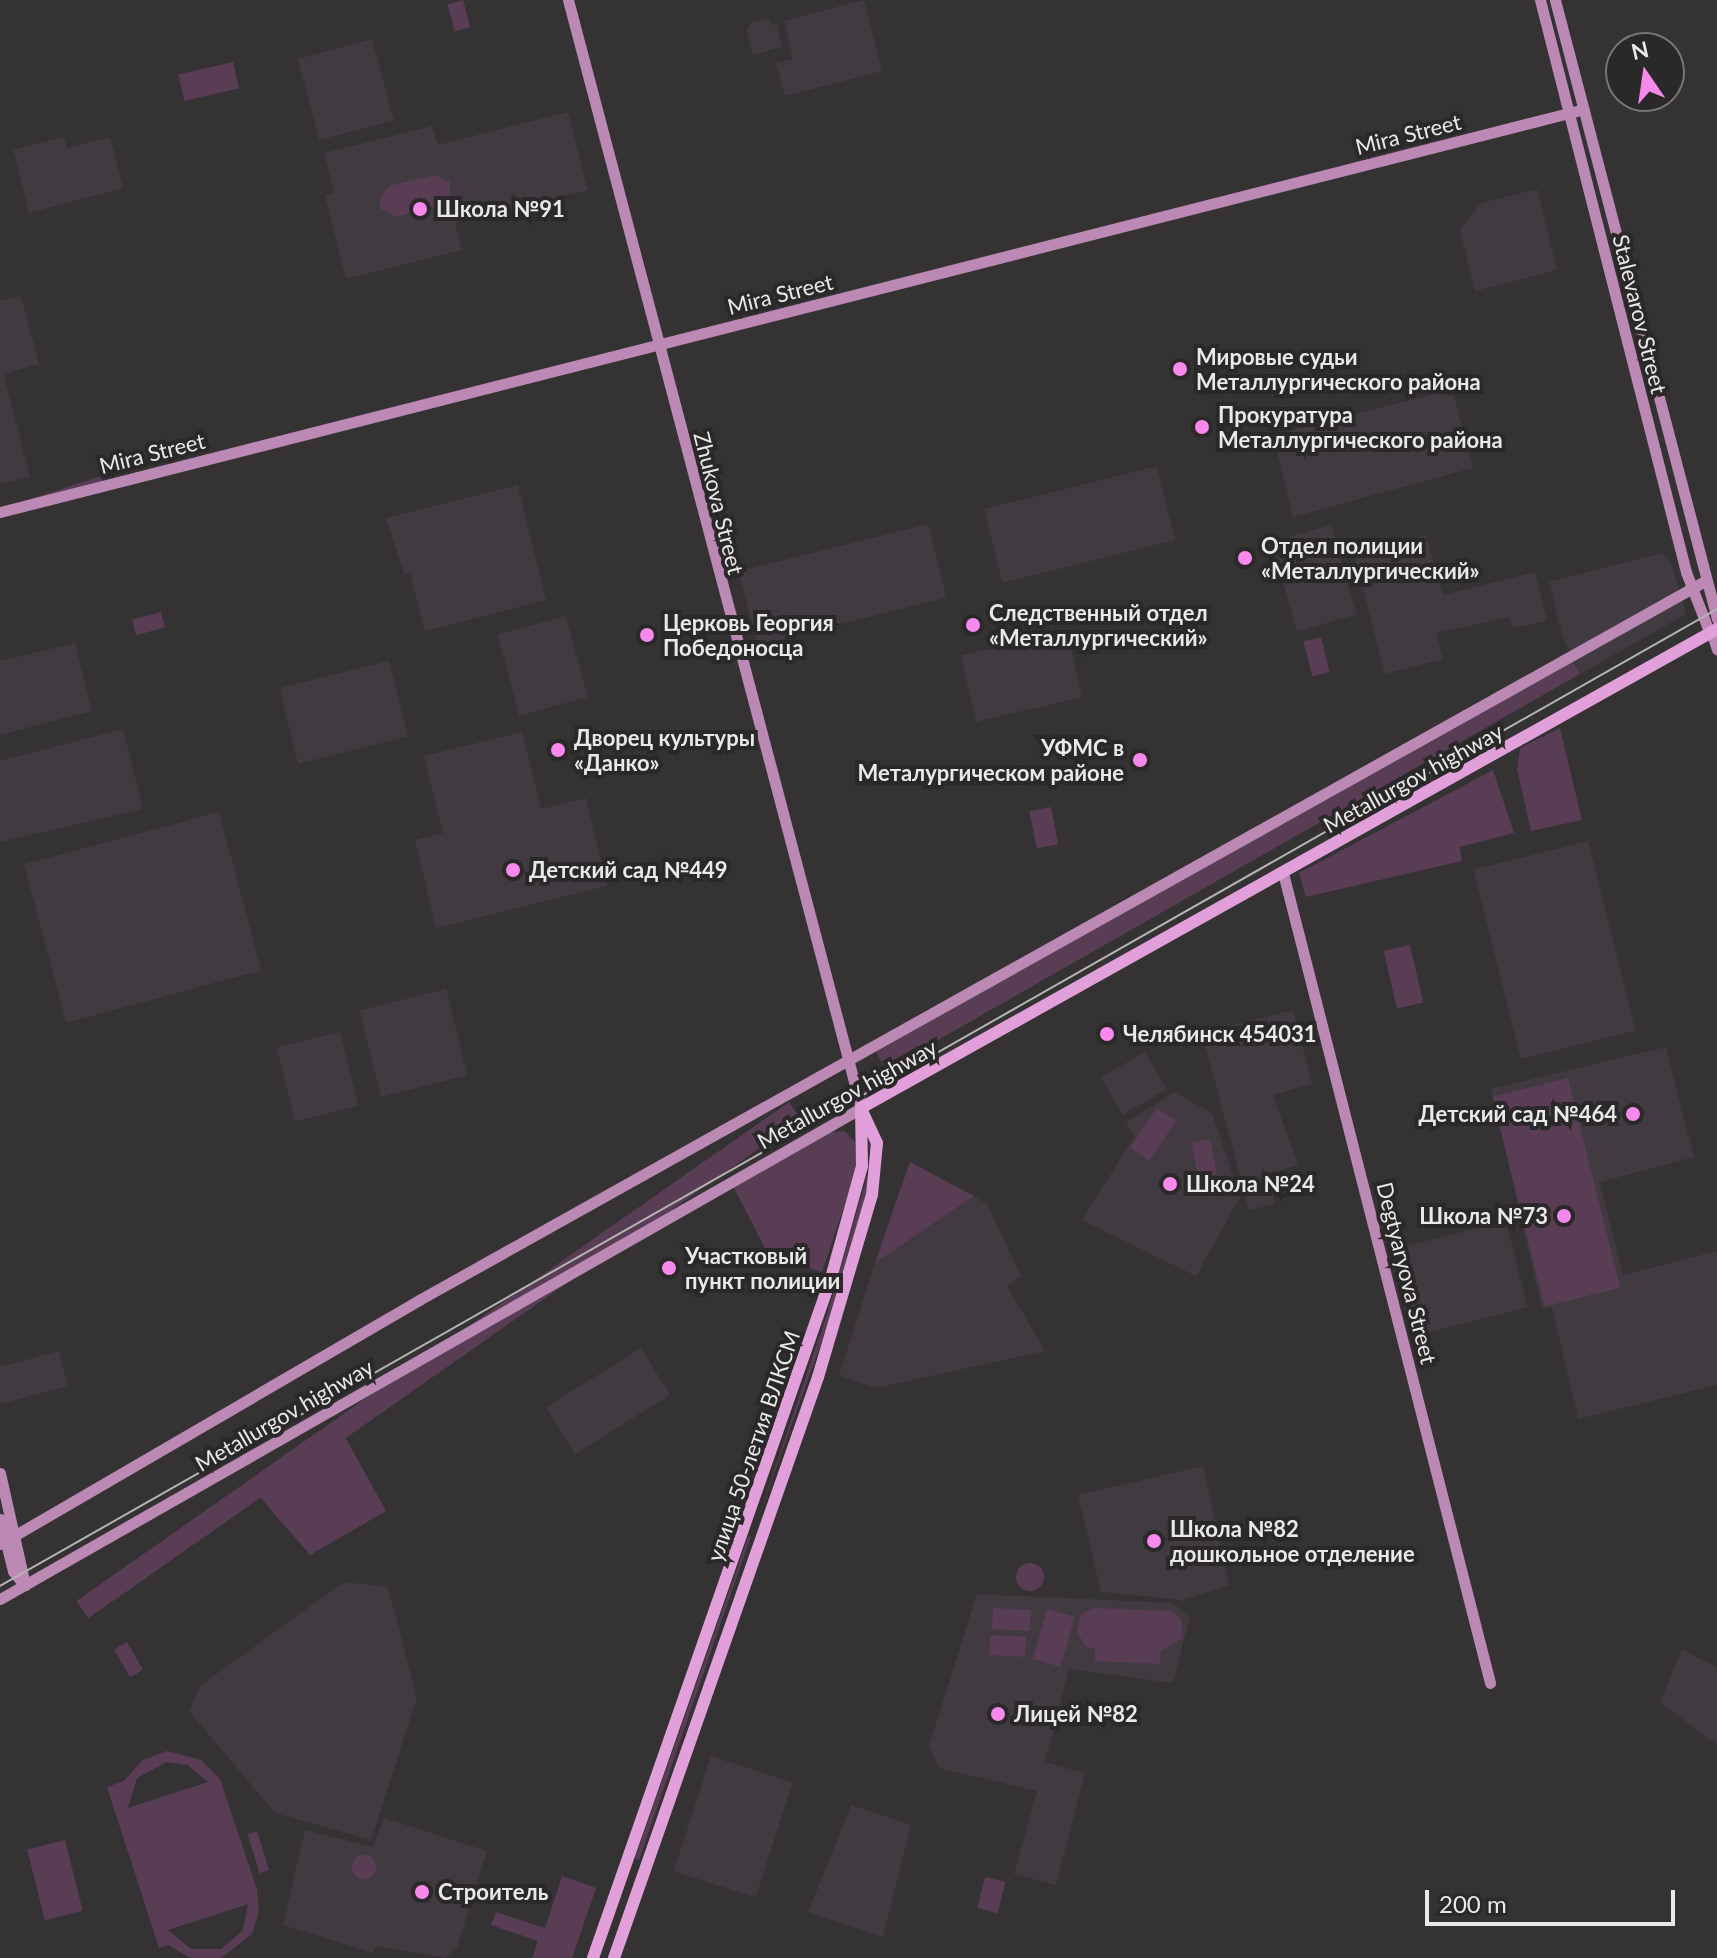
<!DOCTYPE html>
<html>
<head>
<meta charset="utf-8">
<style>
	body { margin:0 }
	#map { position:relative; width:1717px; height:1958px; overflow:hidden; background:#343233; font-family:Lato,sans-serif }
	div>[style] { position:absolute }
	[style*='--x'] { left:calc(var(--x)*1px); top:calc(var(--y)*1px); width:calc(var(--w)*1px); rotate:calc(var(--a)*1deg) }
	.built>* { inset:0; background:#413a40; transform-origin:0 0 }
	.green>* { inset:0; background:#593d55; transform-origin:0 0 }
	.round { border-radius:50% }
	.secondary>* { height:11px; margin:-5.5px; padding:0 5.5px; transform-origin:5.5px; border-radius:5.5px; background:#bc89b5 }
	.primary>* { height:12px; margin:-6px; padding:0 6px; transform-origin:6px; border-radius:6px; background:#e2a0da }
	.tram>* { height:2px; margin:-1px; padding:0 1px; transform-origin:1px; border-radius:1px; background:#b5b4b5 }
	.dots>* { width:22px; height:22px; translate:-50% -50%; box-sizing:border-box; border:4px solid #2a2829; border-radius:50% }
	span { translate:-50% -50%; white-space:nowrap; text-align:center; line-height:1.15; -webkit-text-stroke:8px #2a2829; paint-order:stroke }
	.street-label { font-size:22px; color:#eae9ea }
	.poi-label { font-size:22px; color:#eae9ea; font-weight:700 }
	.left { translate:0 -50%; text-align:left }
	.right { translate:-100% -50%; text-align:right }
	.north { position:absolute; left:1605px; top:32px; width:80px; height:80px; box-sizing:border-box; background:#2a2829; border:2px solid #777576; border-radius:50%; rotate:347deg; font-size:22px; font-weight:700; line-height:32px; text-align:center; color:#eae9ea }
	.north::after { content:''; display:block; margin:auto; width:28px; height:36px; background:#f788ec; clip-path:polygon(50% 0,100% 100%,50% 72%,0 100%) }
	.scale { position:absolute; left:1425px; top:1890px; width:250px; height:36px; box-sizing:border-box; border:4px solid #eae9ea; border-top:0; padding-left:10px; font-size:24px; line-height:28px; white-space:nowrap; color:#eae9ea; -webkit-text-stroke:6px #2a2829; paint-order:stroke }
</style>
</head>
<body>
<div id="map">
	<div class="built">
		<div style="clip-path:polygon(864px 0,882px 71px,785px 96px,776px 63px,793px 59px,784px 21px)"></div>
		<div style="clip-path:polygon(769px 18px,771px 25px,777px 24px,782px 47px,753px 55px,747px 31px,750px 23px)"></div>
		<div style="left:372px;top:39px;width:84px;height:77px;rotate:75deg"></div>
		<div style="clip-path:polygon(568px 112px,588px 190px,455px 223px,462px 250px,346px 279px,325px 195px,334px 192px,324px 153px,432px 126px,438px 145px)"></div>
		<div style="clip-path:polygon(64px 137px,67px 148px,110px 137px,123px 188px,29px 213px,13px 150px)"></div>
		<div style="clip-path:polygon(1537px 189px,1557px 270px,1475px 291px,1460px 230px,1481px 203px)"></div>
		<div style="clip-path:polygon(21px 296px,39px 364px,4px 374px,30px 477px,0 484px,0 301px)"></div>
		<div style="clip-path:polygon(1438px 393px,1454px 396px,1473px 468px,1293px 517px,1273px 435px)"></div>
		<div style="left:1157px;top:466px;width:76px;height:178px;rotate:76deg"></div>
		<div style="clip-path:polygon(518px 485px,546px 600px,425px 631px,410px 573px,404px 574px,386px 518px)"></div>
		<div style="left:928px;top:524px;width:76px;height:195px;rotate:76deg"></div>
		<div style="left:1331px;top:525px;width:93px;height:62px;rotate:74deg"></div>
		<div style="clip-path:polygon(1426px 535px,1443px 595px,1535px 572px,1547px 621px,1513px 628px,1509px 617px,1436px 633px,1443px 659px,1385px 674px,1354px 553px)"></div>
		<div style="clip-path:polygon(1663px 553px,1671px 562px,1686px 614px,1580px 674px,1562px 635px,1549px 582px)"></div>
		<div style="left:566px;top:616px;width:84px;height:71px;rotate:75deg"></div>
		<div style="left:1067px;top:631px;width:68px;height:109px;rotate:77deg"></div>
		<div style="clip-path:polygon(75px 643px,92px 711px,0 735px,0 661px)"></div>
		<div style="left:389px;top:661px;width:78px;height:113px;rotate:76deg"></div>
		<div style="clip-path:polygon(123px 729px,143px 809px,0 842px,0 761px)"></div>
		<div style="clip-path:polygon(522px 732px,541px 809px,586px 798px,607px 886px,436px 928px,415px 840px,443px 833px,424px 756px)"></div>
		<div style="left:219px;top:812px;width:164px;height:202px;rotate:75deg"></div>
		<div style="left:1588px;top:841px;width:195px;height:118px;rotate:76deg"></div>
		<div style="left:446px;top:989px;width:89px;height:89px;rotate:76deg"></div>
		<div style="clip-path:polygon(1293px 1010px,1312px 1084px,1273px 1095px,1298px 1165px,1267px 1174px,1275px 1204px,1249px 1210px,1202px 1033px)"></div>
		<div style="left:340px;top:1032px;width:76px;height:65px;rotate:76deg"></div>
		<div style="clip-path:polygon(1666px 1047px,1694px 1157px,1600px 1182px,1623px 1275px,1717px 1251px,1717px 1385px,1578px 1419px,1552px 1307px,1542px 1309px,1491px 1089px)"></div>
		<div style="left:1145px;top:1052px;width:43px;height:51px;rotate:60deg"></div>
		<div style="clip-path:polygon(1174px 1092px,1212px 1113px,1240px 1197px,1196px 1276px,1082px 1220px,1134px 1137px,1126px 1123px)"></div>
		<div style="clip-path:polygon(974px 1196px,987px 1204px,1021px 1276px,1007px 1286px,1045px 1351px,875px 1388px,839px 1375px,875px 1263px)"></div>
		<div style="left:1506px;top:1221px;width:89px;height:120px;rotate:76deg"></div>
		<div style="left:641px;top:1348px;width:55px;height:112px;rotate:58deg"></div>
		<div style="clip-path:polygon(59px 1351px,68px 1386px,0 1404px,0 1367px)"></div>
		<div style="clip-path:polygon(1203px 1466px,1229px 1586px,1182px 1600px,1101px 1592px,1078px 1495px)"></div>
		<div style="clip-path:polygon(344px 1582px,388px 1587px,417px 1698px,371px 1840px,275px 1813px,189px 1711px,201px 1685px)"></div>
		<div style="clip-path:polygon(977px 1594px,1173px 1603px,1190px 1617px,1173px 1683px,1069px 1669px,1045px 1762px,1085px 1773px,1056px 1885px,1014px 1874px,1037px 1791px,939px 1768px,929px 1746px)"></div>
		<div style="clip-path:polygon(1682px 1649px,1717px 1668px,1717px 1745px,1660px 1702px)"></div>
		<div style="left:711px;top:1756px;width:86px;height:121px;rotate:18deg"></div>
		<div style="clip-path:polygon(851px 1805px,911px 1825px,883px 1937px,808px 1912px)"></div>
		<div style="clip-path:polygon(384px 1818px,487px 1851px,457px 1948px,445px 1958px,376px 1946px,373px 1953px,283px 1925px,305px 1830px,373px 1847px)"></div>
	</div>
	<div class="green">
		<div style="left:463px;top:0;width:28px;height:16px;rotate:75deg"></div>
		<div style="left:233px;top:62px;width:27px;height:56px;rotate:77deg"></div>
		<div style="clip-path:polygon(435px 175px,450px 182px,449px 202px,396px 217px,381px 209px,379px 200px,389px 186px)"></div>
		<div style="left:101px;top:476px;width:6px;height:104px;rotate:72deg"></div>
		<div style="left:161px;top:612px;width:16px;height:30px;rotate:75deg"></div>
		<div style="left:1321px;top:637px;width:36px;height:18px;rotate:76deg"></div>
		<div style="clip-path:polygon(1570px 656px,1580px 674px,924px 1048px,918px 1046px,884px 1066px,876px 1052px)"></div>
		<div style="clip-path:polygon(1560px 728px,1582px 820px,1531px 831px,1517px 769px,1520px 748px)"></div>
		<div style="clip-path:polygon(1493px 770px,1514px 833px,1460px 847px,1462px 861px,1306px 897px,1299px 873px)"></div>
		<div style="left:1051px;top:807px;width:38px;height:22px;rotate:79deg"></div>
		<div style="left:1410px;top:945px;width:59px;height:27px;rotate:77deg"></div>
		<div style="left:1568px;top:1078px;width:216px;height:78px;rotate:76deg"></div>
		<div style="left:789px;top:1102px;width:21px;height:870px;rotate:55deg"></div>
		<div style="left:1157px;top:1108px;width:23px;height:48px;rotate:34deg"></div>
		<div style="clip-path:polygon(844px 1131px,855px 1142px,857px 1168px,822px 1272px,769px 1256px,733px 1186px,825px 1133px)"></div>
		<div style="clip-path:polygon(869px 1138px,875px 1165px,832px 1313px,757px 1521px,828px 1311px,871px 1163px)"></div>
		<div style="left:1210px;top:1139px;width:36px;height:19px;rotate:79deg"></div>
		<div style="clip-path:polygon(910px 1162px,974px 1196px,875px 1263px,900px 1190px)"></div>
		<div style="clip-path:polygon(345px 1437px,386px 1511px,310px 1555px,259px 1496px)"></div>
		<div style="clip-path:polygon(751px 1536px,639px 1860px,635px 1858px,748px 1537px)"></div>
		<div class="round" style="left:1016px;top:1563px;width:28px;height:28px"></div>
		<div style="left:993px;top:1608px;width:38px;height:21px;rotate:3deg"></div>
		<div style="clip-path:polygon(1095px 1608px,1170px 1611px,1181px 1619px,1183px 1638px,1161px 1651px,1160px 1664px,1095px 1661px,1095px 1649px,1085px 1646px,1077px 1631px,1081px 1614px)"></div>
		<div style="left:1047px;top:1609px;width:29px;height:52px;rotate:16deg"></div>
		<div style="left:990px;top:1635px;width:36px;height:20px;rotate:3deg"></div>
		<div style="left:127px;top:1642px;width:32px;height:15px;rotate:60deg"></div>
		<div style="clip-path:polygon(evenodd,167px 1751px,201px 1760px,220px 1779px,257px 1889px,259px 1912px,252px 1934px,221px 1958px,190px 1958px,168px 1945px,159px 1948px,107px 1787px,124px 1781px,143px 1760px,167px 1751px,167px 1762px,188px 1765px,208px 1782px,128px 1808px,137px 1778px,167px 1762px,167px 1751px,248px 1904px,243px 1930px,221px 1949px,191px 1949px,168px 1930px,248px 1904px)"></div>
		<div style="left:257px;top:1831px;width:41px;height:10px;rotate:73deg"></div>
		<div style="left:65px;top:1840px;width:73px;height:39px;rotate:76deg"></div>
		<div class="round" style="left:352px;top:1855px;width:24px;height:24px"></div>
		<div style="clip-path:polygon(562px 1876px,596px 1888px,572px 1958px,532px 1958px,538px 1941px,491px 1925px,496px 1912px,545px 1928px)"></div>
		<div style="left:985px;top:1877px;width:21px;height:32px;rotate:14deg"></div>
	</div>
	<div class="secondary">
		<div style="--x:1540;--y:0;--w:590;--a:75.68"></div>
		<div style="--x:1686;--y:572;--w:66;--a:68.8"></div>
		<div style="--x:1555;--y:0;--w:640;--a:75.33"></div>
		<div style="--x:0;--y:512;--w:1634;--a:-14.27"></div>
		<div style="--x:1713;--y:637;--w:13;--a:72"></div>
		<div style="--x:1283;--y:873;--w:836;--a:75.66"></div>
		<div style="--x:0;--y:1473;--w:115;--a:77.4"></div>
		<div style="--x:0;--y:1519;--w:54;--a:76"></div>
		<div style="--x:13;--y:1571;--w:18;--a:52"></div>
		<div style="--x:0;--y:1544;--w:485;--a:-30.2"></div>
		<div style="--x:419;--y:1300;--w:1473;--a:-29.21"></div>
		<div style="--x:0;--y:1599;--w:991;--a:-29.69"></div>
		<div style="--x:861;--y:1108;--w:1146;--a:-104.81"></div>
	</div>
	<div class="primary">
		<div style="--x:861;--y:1108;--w:981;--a:-29.23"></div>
		<div style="--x:593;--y:1958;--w:720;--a:-70.71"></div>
		<div style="--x:831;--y:1278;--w:116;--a:-74.5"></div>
		<div style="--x:862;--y:1166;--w:58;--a:-91"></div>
		<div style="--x:614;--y:1958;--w:616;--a:-70.65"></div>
		<div style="--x:818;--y:1377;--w:190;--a:-73.5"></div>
		<div style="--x:872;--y:1195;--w:52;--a:-84.5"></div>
		<div style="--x:877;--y:1143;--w:38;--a:-115"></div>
	</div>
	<div class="tram">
		<div style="--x:0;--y:1586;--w:1976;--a:-29.64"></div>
	</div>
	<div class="dots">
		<div style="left:420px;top:209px;background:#f788ec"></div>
		<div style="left:1180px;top:369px;background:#f788ec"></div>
		<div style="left:1202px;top:427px;background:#f788ec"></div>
		<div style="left:1245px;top:558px;background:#f788ec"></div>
		<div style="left:973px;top:625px;background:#f788ec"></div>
		<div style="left:647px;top:635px;background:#f788ec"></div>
		<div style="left:558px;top:750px;background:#f788ec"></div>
		<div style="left:1140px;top:760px;background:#f788ec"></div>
		<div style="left:513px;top:870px;background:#f788ec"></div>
		<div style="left:1107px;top:1034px;background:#f788ec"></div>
		<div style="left:1633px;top:1114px;background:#f788ec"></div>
		<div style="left:1170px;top:1184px;background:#f788ec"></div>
		<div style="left:1564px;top:1216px;background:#f788ec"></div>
		<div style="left:669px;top:1268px;background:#f788ec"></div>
		<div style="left:1154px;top:1541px;background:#f788ec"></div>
		<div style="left:998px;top:1714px;background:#f788ec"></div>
		<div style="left:422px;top:1892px;background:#f788ec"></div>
	</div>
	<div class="street-label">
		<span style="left:1408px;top:134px;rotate:-14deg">Mira Street</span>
		<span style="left:780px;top:294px;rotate:-14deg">Mira Street</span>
		<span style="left:1640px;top:314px;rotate:76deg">Stalevarov Street</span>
		<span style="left:152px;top:453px;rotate:-14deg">Mira Street</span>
		<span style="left:719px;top:503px;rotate:76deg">Zhukova Street</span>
		<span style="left:1413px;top:778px;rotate:-29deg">Metallurgov highway</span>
		<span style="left:847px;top:1094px;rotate:-29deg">Metallurgov highway</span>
		<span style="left:1407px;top:1273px;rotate:76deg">Degtyaryova Street</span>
		<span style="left:284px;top:1415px;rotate:-30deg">Metallurgov highway</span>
		<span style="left:753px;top:1446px;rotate:-71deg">улица 50-летия ВЛКСМ</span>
	</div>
	<div class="poi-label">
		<span class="left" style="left:436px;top:209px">Школа №91</span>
		<span class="left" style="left:1196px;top:369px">Мировые судьи<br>Металлургического района</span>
		<span class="left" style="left:1218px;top:427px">Прокуратура<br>Металлургического района</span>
		<span class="left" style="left:1261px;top:558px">Отдел полиции<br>«Металлургический»</span>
		<span class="left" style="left:989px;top:625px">Следственный отдел<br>«Металлургический»</span>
		<span class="left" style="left:663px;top:635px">Церковь Георгия<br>Победоносца</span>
		<span class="left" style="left:574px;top:750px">Дворец культуры<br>«Данко»</span>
		<span class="right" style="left:1124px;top:760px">УФМС в<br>Металургическом районе</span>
		<span class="left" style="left:529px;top:870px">Детский сад №449</span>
		<span class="left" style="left:1123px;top:1034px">Челябинск 454031</span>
		<span class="right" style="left:1617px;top:1114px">Детский сад №464</span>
		<span class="left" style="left:1186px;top:1184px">Школа №24</span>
		<span class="right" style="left:1548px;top:1216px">Школа №73</span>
		<span class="left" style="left:685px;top:1268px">Участковый<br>пункт полиции</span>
		<span class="left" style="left:1170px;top:1541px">Школа №82<br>дошкольное отделение</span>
		<span class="left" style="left:1014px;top:1714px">Лицей №82</span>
		<span class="left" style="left:438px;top:1892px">Cтроитель</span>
	</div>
	<div class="north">N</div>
	<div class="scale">200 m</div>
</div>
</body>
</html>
